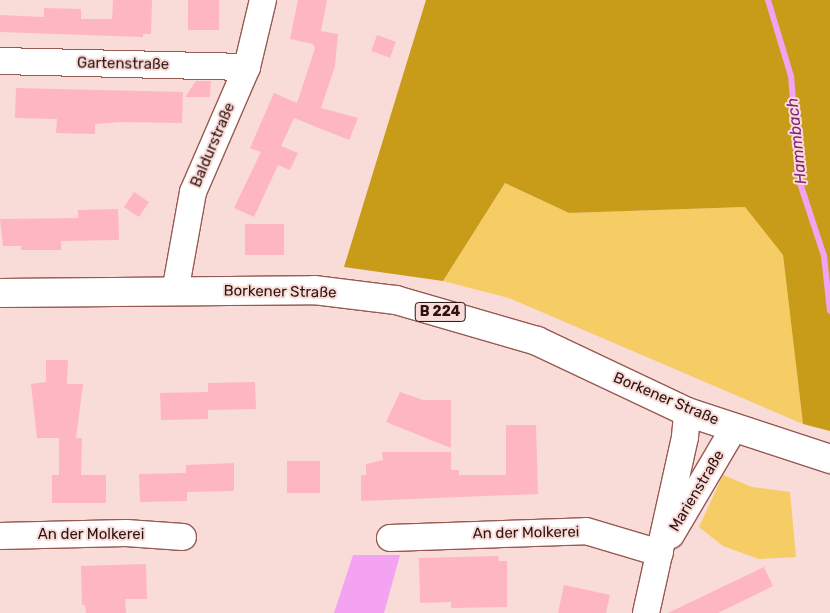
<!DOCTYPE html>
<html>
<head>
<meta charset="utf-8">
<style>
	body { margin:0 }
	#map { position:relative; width:830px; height:613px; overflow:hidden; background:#f9dbd7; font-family:Rubik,sans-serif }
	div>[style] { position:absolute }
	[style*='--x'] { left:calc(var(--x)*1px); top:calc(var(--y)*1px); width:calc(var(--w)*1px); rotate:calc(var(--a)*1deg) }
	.green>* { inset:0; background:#f6cc64 }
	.forest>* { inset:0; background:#c89c19 }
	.water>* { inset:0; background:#f4a2f2 }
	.stream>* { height:6px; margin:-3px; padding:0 3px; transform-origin:3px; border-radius:3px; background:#f4a2f2 }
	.building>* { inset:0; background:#feb6c2; transform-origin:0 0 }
	.roads { filter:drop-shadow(1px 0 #975a52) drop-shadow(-1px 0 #975a52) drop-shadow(0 1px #975a52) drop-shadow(0 -1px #975a52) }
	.minor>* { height:26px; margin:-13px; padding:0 13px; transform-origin:13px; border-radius:13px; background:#fff }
	.major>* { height:28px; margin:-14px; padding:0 14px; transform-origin:14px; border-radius:14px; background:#fff }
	span { translate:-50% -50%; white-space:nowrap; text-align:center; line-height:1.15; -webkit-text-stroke:4px #f9dbd7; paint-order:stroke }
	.shield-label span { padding:1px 4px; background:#f9dbd7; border:1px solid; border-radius:4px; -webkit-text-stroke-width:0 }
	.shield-label { font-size:14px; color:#2d1412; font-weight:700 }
	.street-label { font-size:15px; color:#2d1412 }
	.water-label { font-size:16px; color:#822383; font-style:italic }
</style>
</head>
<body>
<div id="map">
	<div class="green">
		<div style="clip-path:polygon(505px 183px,569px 213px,745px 207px,783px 255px,803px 424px,509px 298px,443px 281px)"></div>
		<div style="clip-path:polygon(723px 475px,752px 487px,790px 492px,796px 557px,759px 559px,723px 546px,699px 527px)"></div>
	</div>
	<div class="forest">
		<div style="clip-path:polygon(426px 0,830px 0,830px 431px,803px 424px,783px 255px,745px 207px,569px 213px,505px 183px,443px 281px,344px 267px)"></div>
	</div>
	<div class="water">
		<div style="clip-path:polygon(353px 555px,400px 555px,384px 613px,334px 613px)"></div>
	</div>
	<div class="stream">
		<div style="--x:768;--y:0;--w:79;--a:73.2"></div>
		<div style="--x:791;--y:76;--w:107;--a:85.2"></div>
		<div style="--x:800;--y:183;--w:77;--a:71.8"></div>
		<div style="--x:824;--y:256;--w:55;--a:83.8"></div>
	</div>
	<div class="building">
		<div style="clip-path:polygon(113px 0,152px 0,151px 34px,143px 34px,143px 37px,0 32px,0 15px,44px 17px,44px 8px,81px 9px,81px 19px,112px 19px)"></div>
		<div style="left:188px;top:0;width:31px;height:30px"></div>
		<div style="clip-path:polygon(298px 0,327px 0,321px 31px,338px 34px,335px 66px,321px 108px,358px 118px,349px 140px,294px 118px,281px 146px,298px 153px,290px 170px,278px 165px,254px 217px,234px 208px,261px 152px,250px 148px,274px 93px,297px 103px,315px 48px,313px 44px,290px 39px)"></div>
		<div style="left:377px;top:35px;width:20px;height:17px;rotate:20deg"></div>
		<div style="clip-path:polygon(196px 81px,211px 81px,210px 97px,185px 97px)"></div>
		<div style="clip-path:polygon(16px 88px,183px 92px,182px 123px,120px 122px,95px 124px,95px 134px,56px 133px,57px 119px,15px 118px)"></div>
		<div style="left:134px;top:192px;width:18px;height:18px;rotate:34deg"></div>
		<div style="clip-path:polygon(118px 209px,119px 240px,61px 241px,61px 250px,21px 250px,21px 246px,3px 246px,0 219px,78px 218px,78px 210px)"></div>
		<div style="left:245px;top:224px;width:39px;height:31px"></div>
		<div style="clip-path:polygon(46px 360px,68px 360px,67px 384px,83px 384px,76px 438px,82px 438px,81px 475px,106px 475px,106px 503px,52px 503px,52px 475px,59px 475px,59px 438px,37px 438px,31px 384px,46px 382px)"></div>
		<div style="clip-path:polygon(255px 382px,256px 409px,208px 410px,208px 419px,161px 420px,160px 393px,208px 392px,208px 383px)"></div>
		<div style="clip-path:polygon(400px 392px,423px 400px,451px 400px,451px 448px,386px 422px)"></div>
		<div style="clip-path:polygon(506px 425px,536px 425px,538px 494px,361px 501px,361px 475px,366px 475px,366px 464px,383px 460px,382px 452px,451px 452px,451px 470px,459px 470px,459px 475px,506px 475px)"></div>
		<div style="left:320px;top:461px;width:32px;height:33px;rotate:90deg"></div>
		<div style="clip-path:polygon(234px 463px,234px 491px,187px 492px,187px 501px,140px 502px,139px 474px,186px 473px,186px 465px)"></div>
		<div style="clip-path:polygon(498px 556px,499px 561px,507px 561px,507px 607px,451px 608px,451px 602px,420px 603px,419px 558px)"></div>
		<div style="clip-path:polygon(146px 564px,147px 599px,125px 599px,126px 613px,86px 613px,85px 605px,82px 605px,81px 566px)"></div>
		<div style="clip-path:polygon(764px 567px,773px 586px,718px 613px,668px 613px)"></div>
		<div style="clip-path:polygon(564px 585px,610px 595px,606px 613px,558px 613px)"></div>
	</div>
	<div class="roads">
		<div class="minor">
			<div style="--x:0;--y:61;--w:247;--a:1.4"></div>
			<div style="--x:175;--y:292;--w:102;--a:-79.8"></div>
			<div style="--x:193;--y:192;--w:136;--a:-66.6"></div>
			<div style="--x:247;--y:67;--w:69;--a:-76.6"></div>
			<div style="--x:671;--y:535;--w:124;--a:-59.5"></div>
			<div style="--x:0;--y:536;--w:126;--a:-1.4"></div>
			<div style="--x:126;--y:533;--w:57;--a:4"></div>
			<div style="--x:390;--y:538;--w:196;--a:-2"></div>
			<div style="--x:586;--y:531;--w:77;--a:16.6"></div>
			<div style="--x:646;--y:613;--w:180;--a:-77.5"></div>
			<div style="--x:685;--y:437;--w:25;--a:-85"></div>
		</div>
		<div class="major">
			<div style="--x:0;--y:293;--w:314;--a:-0.5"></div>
			<div style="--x:314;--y:290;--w:83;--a:7"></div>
			<div style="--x:396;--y:300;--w:147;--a:16.2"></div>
			<div style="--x:537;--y:341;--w:166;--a:25.3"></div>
			<div style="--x:687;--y:412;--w:151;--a:18.2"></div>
		</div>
	</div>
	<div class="shield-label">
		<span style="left:440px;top:312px">B 224</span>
	</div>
	<div class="street-label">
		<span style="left:123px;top:64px;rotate:1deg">Gartenstraße</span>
		<span style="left:213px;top:145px;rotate:-67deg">Baldurstraße</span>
		<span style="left:280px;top:292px;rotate:1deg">Borkener Straße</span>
		<span style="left:666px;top:399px;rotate:23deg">Borkener Straße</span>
		<span style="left:697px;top:491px;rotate:-59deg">Marienstraße</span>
		<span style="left:526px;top:533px;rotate:-1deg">An der Molkerei</span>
		<span style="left:91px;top:535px">An der Molkerei</span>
	</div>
	<div class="water-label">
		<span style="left:797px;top:141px;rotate:-96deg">Hammbach</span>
	</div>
</div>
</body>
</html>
